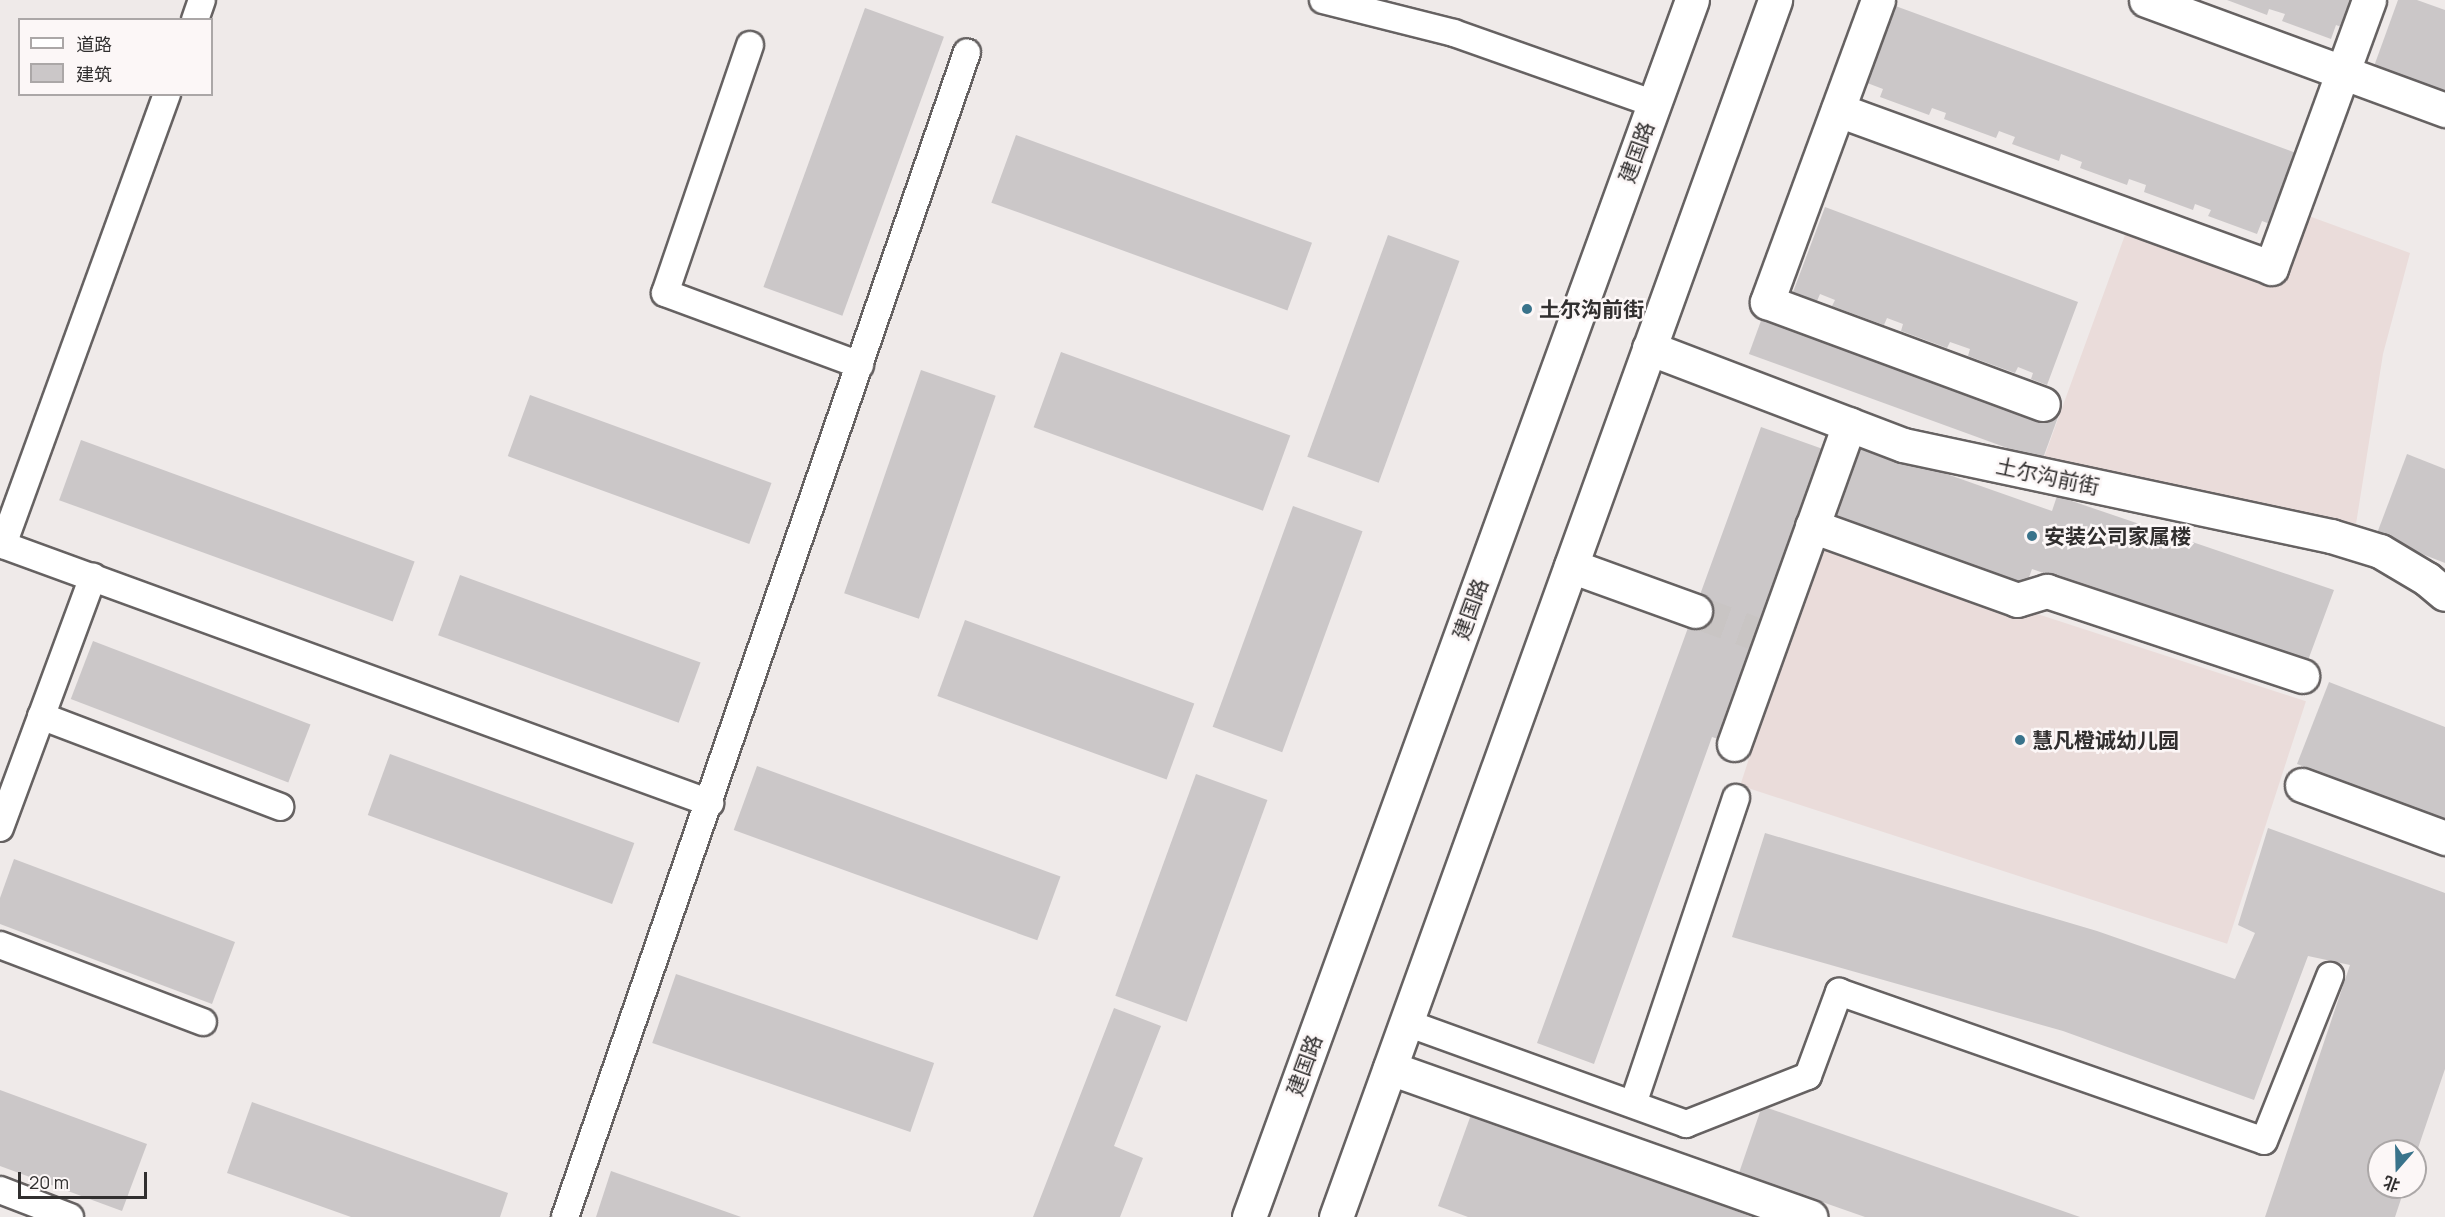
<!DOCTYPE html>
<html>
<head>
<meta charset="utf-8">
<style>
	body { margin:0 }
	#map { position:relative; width:2445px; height:1217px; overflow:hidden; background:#efeae9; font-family:Manrope,"Noto Sans SC",sans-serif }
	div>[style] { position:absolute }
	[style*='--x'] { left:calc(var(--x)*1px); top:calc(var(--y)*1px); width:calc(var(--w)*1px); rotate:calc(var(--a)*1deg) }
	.built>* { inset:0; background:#eadcda; transform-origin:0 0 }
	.building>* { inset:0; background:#cbc7c8; transform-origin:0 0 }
	.minor-tunnel>* { height:33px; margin-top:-16.5px; transform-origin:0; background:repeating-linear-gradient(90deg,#c9c5c4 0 33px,transparent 0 49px) }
	.roads { filter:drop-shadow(2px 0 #666262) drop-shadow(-2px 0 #666262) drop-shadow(0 2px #666262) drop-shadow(0 -2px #666262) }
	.service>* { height:26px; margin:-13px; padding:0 13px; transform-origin:13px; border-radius:13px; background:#fff }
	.minor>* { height:33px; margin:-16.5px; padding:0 16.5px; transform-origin:16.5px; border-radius:16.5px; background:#fff }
	.primary>* { height:33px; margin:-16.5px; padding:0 16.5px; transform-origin:16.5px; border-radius:16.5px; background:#fff }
	.dots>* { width:16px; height:16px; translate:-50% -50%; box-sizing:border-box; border:3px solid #fcf7f7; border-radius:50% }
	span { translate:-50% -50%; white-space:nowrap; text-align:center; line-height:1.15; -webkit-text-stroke:5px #fcf7f7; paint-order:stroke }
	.street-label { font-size:21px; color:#312f2f }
	.poi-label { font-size:21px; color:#312f2f; font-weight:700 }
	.left { translate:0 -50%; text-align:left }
	.legend { position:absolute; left:18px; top:18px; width:195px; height:78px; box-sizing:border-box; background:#fcf7f7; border:2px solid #aba7a7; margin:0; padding:8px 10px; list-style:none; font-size:18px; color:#312f2f }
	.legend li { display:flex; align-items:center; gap:12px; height:30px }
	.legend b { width:30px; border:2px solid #aba7a7 }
	.north { position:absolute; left:2367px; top:1139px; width:60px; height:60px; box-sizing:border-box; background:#fcf7f7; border:2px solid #aba7a7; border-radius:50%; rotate:200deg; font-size:16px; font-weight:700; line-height:24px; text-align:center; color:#312f2f }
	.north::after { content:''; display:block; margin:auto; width:21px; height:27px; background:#39738b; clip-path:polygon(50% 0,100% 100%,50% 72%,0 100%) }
	.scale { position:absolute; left:18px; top:1172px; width:129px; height:27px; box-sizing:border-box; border:3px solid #312f2f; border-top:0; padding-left:8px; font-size:18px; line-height:21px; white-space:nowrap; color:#312f2f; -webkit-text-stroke:4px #fcf7f7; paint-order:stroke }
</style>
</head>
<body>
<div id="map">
	<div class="built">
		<div style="clip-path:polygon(2306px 215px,2410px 253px,2383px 354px,2356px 524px,2042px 463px,2129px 224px,2281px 279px)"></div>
		<div style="left:1819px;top:543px;width:512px;height:255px;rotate:18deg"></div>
	</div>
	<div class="building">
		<div style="clip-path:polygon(2227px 0,2355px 0,2344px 28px,2336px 25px,2331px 39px,2282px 21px,2285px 14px,2269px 9px,2267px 15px)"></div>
		<div style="clip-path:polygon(2398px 0,2417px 0,2445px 10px,2445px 95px,2373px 69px)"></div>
		<div style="clip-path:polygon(1890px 4px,2296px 153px,2270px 224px,2262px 221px,2257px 234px,2208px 216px,2211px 210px,2195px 204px,2193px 210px,2144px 192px,2146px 185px,2129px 179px,2127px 185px,2080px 168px,2082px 162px,2061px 154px,2059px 161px,2012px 144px,2015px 137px,1999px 131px,1996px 138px,1944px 119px,1946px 113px,1932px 108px,1929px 115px,1880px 97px,1883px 89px,1862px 81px)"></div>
		<div style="left:865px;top:8px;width:84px;height:297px;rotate:20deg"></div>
		<div style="left:1016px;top:135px;width:315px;height:72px;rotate:20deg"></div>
		<div style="clip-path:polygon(1825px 207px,2078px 302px,2047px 385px,2031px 379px,2033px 373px,2018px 367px,2015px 373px,1968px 356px,1970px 349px,1950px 342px,1947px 348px,1901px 331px,1903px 324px,1887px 318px,1884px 325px,1832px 306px,1835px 300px,1820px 294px,1817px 301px,1793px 292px)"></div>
		<div style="left:1388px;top:235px;width:76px;height:236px;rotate:20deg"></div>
		<div style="left:1766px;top:307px;width:312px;height:50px;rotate:20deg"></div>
		<div style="left:1061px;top:352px;width:244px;height:80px;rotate:20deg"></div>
		<div style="left:921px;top:370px;width:79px;height:236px;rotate:19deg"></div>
		<div style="left:530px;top:395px;width:257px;height:65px;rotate:20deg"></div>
		<div style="clip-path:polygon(1761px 427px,1834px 453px,1730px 743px,1712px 737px,1594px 1064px,1537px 1043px)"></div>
		<div style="left:81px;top:440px;width:355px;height:64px;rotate:20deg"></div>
		<div style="clip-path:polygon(1850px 440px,2052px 511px,2057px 496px,2334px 590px,2307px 663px,2032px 569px,2026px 586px,1824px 514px)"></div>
		<div style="clip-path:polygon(2407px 454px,2445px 469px,2445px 563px,2376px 536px)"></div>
		<div style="left:1293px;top:506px;width:74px;height:235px;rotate:20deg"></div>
		<div style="left:460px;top:575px;width:256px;height:64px;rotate:20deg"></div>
		<div style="left:965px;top:620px;width:244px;height:81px;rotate:20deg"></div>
		<div style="left:93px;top:641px;width:233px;height:62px;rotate:21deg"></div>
		<div style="clip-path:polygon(2329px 682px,2445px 727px,2445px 821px,2297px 764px)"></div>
		<div style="left:390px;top:754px;width:260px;height:65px;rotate:20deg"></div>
		<div style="left:757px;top:766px;width:323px;height:68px;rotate:20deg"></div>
		<div style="left:1196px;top:774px;width:76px;height:236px;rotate:20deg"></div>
		<div style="clip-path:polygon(2268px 828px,2445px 893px,2445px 1069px,2415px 1157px,2415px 1151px,2379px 1151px,2379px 1187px,2405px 1187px,2395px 1217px,2265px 1217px,2350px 965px,2308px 956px,2254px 1100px,2063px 1031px,1732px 937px,1765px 833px,2097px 931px,2235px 979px,2255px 933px,2238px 925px)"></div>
		<div style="clip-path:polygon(14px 859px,235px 942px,212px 1004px,0 924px,0 898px)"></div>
		<div style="left:676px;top:974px;width:273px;height:73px;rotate:19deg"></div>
		<div style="clip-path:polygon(1114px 1008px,1161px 1026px,1114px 1146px,1143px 1158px,1120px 1217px,1033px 1217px)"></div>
		<div style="clip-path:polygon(0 1090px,147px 1144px,122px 1211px,0 1166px)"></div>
		<div style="clip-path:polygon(252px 1102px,508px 1193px,500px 1217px,351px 1217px,227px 1173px)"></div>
		<div style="clip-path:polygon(1762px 1106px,2080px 1217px,1865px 1217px,1739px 1173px)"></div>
		<div style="clip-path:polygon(1472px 1112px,1540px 1137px,1752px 1217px,1468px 1217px,1438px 1206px)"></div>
		<div style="clip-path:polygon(611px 1171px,741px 1217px,596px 1217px)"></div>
	</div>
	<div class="minor-tunnel">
		<div style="--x:1695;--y:611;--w:78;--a:20.3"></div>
	</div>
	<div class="roads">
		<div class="service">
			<div style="--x:1323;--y:0;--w:135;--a:14.1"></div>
			<div style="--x:1454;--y:33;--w:212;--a:19.5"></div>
			<div style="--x:195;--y:20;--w:21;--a:-71"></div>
			<div style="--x:750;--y:45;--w:262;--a:108.9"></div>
			<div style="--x:665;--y:293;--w:208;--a:20.3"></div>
			<div style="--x:167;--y:94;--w:480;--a:110"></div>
			<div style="--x:3;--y:545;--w:753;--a:20.05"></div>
			<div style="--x:41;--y:716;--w:256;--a:20.8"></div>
			<div style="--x:0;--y:828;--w:268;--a:-69.7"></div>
			<div style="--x:0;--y:945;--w:217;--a:20.8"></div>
			<div style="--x:1407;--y:1023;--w:297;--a:19.9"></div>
			<div style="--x:1686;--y:1124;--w:131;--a:-21.5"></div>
			<div style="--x:1808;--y:1076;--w:90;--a:-69.7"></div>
			<div style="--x:1839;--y:992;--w:450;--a:19.3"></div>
			<div style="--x:2264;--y:1141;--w:178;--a:-68.2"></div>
			<div style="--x:1633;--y:1104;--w:323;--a:-71.4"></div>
			<div style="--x:0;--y:1190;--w:75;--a:21.1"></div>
			<div style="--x:565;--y:1217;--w:1232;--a:-70.96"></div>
		</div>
		<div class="minor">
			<div style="--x:1878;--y:0;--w:322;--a:110.2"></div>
			<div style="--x:1767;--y:302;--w:294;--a:20.3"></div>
			<div style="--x:2146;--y:0;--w:319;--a:20.2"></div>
			<div style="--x:1838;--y:110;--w:461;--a:20"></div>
			<div style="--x:2271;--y:268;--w:285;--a:-69.9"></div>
			<div style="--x:1649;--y:348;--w:272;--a:20.9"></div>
			<div style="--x:1903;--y:445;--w:438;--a:12"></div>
			<div style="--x:2331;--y:536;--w:51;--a:17"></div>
			<div style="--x:2380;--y:551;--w:55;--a:30.8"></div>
			<div style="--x:2427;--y:579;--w:23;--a:40"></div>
			<div style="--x:1812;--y:526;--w:218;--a:19.8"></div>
			<div style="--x:2017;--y:600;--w:31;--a:-17"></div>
			<div style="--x:2047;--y:591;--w:269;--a:18.4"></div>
			<div style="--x:1571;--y:566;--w:132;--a:19.9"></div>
			<div style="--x:1734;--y:744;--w:340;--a:-70.2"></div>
			<div style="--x:2302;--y:785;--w:153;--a:20.3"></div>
			<div style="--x:1390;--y:1068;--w:446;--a:19.5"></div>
		</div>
		<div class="primary">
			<div style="--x:1249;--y:1217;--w:1295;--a:-70"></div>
			<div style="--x:1336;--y:1217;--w:1294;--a:-70.16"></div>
		</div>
	</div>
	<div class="dots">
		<div style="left:1527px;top:309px;background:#39738b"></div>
		<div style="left:2032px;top:536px;background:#39738b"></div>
		<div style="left:2020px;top:740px;background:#39738b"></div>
	</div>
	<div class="street-label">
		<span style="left:1636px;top:152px;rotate:-70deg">建国路</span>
		<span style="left:2048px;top:476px;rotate:12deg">土尔沟前街</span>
		<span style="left:1470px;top:609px;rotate:-70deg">建国路</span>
		<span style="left:1304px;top:1065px;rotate:-70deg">建国路</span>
	</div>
	<div class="poi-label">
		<span class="left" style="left:1539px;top:309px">土尔沟前街</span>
		<span class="left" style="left:2044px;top:536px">安装公司家属楼</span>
		<span class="left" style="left:2032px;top:740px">慧凡橙诚幼儿园</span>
	</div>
	<ul class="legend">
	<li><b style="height:8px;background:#fff"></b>道路</li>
	<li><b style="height:16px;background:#cbc7c8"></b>建筑</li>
	</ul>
	<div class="north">北</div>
	<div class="scale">20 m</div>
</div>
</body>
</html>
